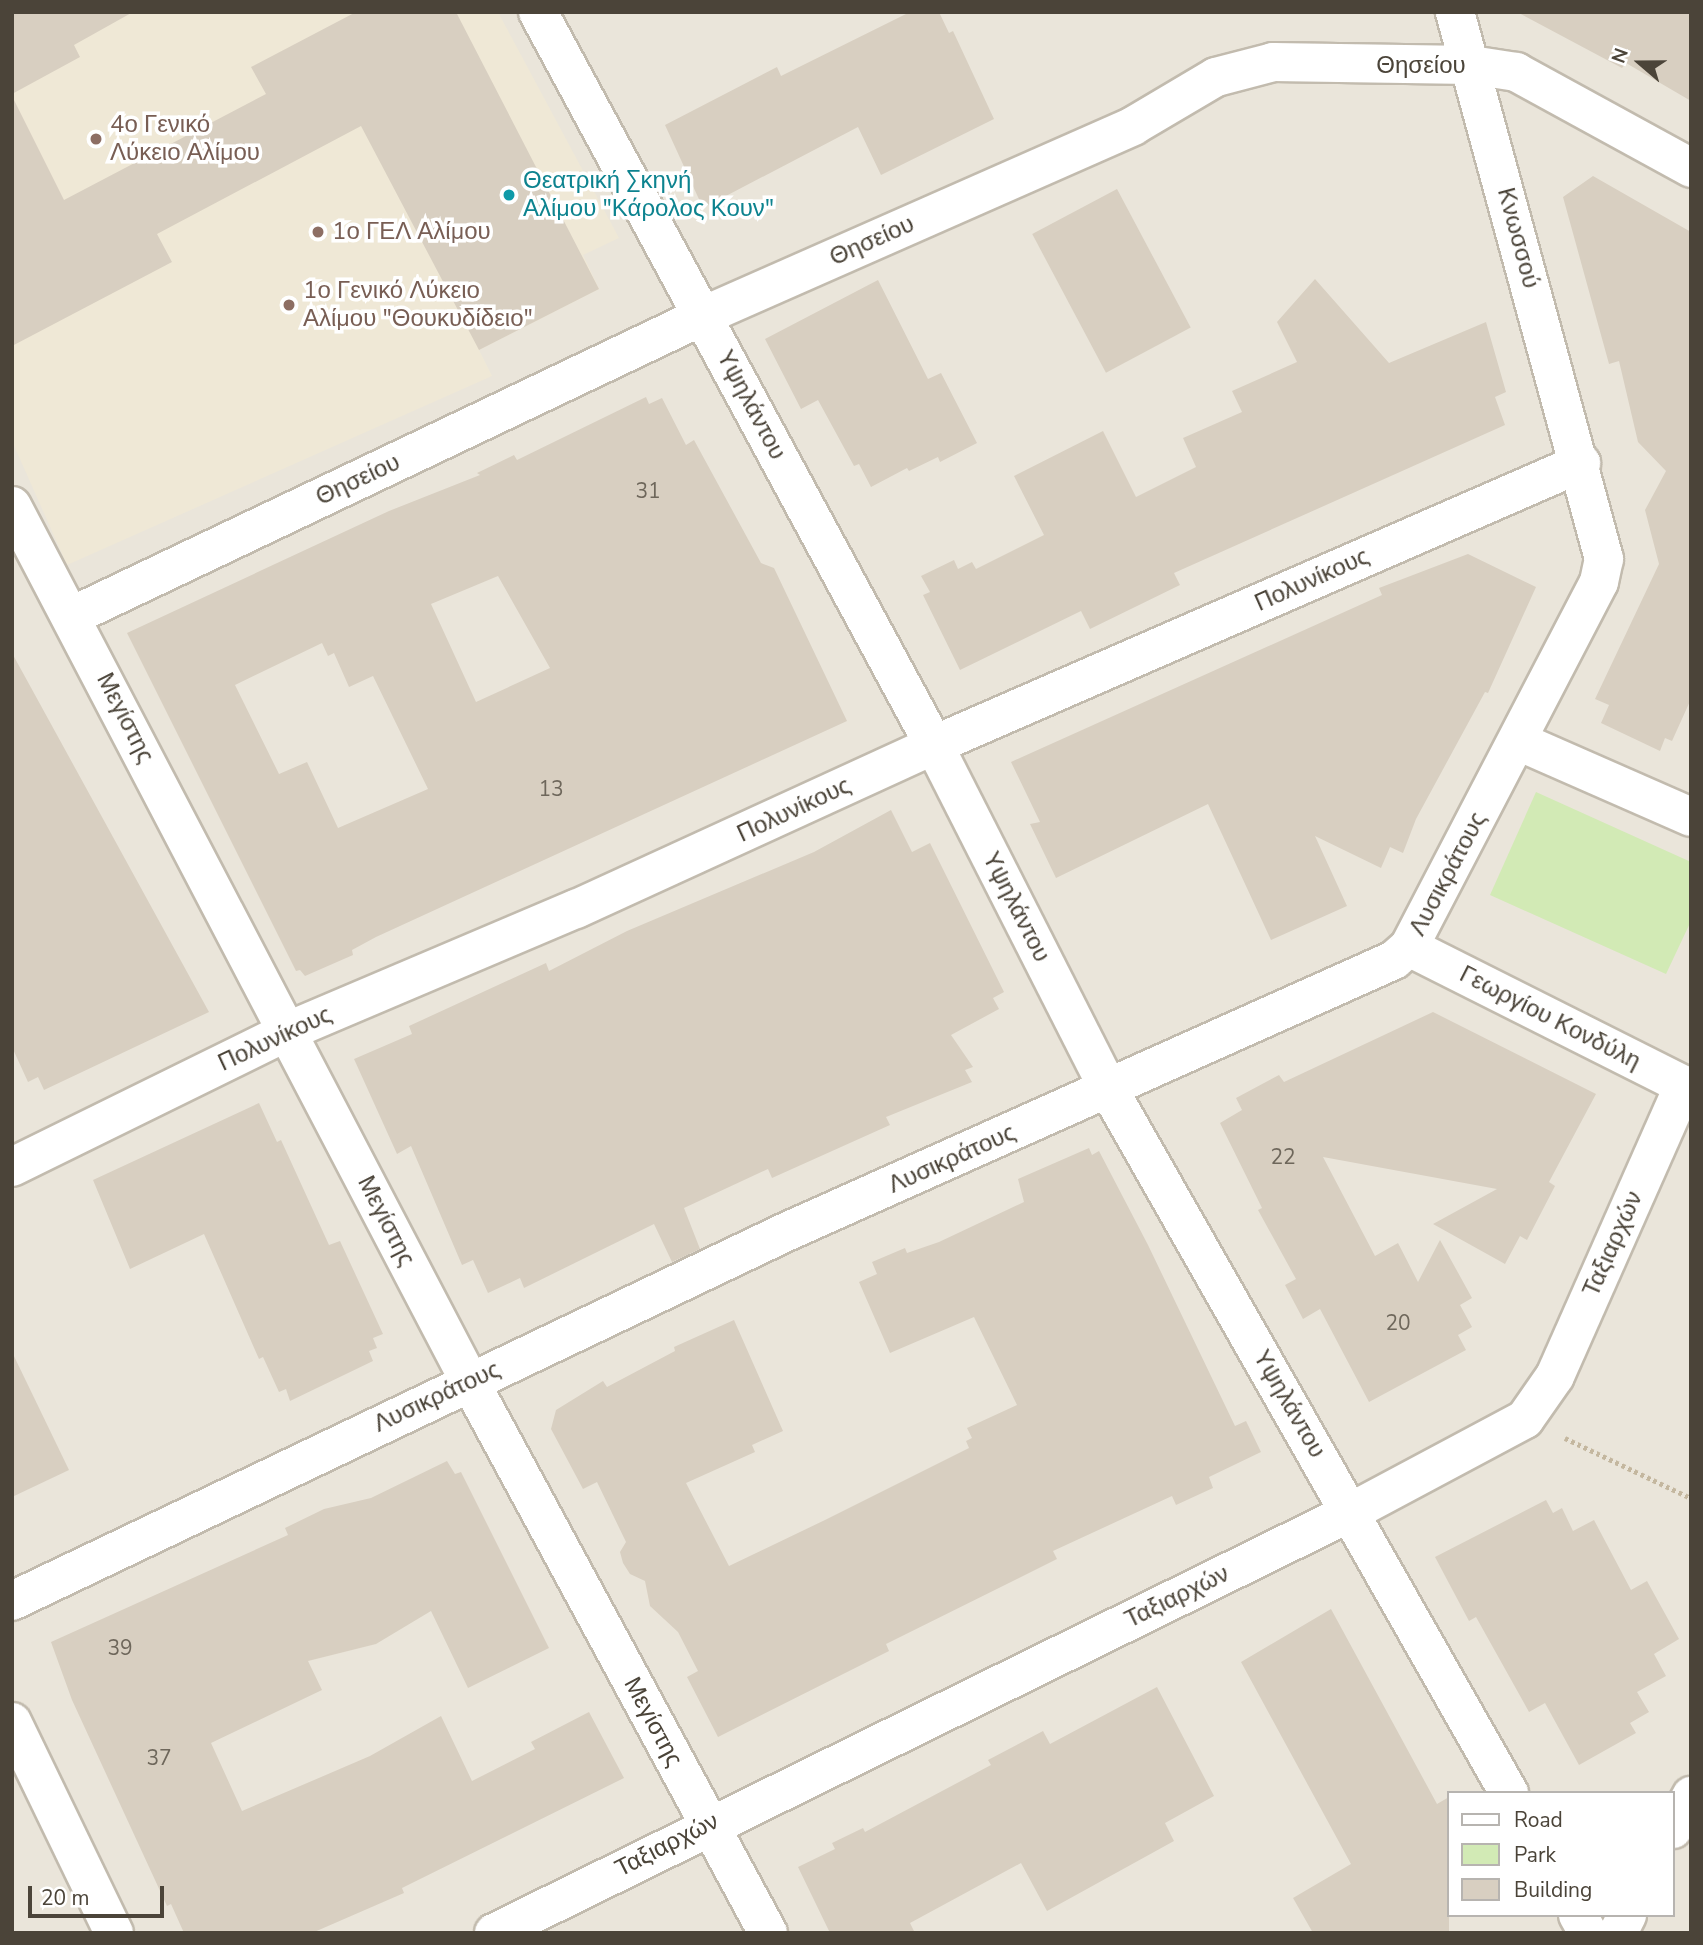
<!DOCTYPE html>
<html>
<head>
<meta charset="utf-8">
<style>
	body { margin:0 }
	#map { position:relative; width:1703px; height:1945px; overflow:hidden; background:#f6f3ec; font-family:"Nunito Sans",sans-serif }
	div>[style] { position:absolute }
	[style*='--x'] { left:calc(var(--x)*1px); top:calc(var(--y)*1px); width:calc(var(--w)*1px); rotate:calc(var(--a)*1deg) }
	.residential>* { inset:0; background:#eae5da }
	.education>* { inset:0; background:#efe8d6 }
	.green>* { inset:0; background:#d2eab5 }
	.building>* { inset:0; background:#d8cfc1; transform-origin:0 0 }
	.path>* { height:4.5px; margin-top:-2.25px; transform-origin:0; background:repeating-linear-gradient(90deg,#c4b79f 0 3.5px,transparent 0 7px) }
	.roads { filter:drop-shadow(2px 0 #c2bbae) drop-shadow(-2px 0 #c2bbae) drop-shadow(0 2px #c2bbae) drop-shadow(0 -2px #c2bbae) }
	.minor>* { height:38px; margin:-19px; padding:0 19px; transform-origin:19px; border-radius:19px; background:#fff }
	.dots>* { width:19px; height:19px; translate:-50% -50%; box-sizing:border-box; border:4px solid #fff; border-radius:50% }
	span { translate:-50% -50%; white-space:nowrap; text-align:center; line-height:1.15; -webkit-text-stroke:7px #fff; paint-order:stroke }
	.number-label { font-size:21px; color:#6e675b }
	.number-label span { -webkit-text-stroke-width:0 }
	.street-label { font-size:24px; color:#4b4439 }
	.education-label { font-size:24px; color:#785e54 }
	.left { translate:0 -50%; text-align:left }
	.culture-label { font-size:24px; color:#0d838f }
	.frame { position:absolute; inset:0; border:14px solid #4b4439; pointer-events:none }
	.legend { position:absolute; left:1447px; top:1791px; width:228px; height:126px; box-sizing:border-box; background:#fff; border:2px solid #b7b4b0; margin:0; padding:9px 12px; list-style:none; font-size:21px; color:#4b4439 }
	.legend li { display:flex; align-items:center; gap:14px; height:35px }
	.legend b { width:35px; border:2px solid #b7b4b0 }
	.north { position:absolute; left:1605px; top:28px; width:70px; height:70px; -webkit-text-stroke:5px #fff; paint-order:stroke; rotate:290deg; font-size:19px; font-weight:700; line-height:28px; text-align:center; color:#4b4439 }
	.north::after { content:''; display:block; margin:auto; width:24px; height:32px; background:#4b4439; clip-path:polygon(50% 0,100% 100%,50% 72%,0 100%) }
	.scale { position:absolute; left:28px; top:1886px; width:136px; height:32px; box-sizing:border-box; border:4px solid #4b4439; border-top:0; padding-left:9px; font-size:21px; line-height:24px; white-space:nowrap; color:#4b4439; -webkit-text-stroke:5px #fff; paint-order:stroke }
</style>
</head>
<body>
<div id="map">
	<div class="residential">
		<div style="clip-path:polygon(evenodd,12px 12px,1691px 12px,1691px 1933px,12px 1933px,12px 12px,1449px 1793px,1673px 1793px,1673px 1915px,1449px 1915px,1449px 1793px)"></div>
	</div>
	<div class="education">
		<div style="clip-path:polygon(12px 12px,498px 12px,619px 238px,583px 255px,599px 289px,479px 350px,492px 376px,67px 565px,12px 441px)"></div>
	</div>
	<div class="green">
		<div style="clip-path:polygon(1536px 792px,1691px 862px,1691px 921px,1666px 974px,1490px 895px)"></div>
	</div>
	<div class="building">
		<div style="clip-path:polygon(12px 12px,133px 12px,74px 45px,80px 57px,12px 94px)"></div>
		<div style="clip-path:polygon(356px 12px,456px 12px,599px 289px,479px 350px,361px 126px,157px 234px,172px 262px,12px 346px,12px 96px,64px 200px,266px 94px,251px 67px)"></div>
		<div style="clip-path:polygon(910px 12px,939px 12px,949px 33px,953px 31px,994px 119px,881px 175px,858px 127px,703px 208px,665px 125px,777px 67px,781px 76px)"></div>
		<div style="clip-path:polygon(1517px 12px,1691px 12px,1691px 101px,1626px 63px,1622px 68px)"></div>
		<div style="clip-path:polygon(1593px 176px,1691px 232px,1691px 699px,1672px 741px,1665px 738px,1660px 751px,1601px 723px,1609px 705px,1595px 699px,1659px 564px,1645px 510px,1666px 471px,1638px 442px,1619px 361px,1609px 364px,1563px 197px)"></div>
		<div style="left:1117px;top:189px;width:157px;height:96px;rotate:62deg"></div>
		<div style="clip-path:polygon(1315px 279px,1389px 363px,1486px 322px,1506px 392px,1495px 397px,1505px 425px,1174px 573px,1180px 585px,1090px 629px,1081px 611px,960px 670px,923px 595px,930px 592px,921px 576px,954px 560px,958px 569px,972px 562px,976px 569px,1044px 535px,1014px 476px,1103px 431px,1136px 497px,1196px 467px,1183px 438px,1242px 412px,1232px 391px,1297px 362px,1277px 322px)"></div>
		<div style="clip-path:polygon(878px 280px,928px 379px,941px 373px,977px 443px,940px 462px,938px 457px,909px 471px,907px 468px,871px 487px,859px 464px,854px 466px,818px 400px,801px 409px,765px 339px)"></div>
		<div style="clip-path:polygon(evenodd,646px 397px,649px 404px,662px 398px,686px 445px,694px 440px,761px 563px,774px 568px,847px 721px,376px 937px,352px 950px,353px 955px,305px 976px,300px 970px,296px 971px,127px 633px,389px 511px,480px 475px,477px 473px,514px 455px,517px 460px,646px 397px,498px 576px,550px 668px,476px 702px,431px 604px,498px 576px,646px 397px,322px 643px,328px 656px,334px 653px,349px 687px,373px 676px,428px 789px,338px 828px,307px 762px,279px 774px,235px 685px,322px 643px)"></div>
		<div style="clip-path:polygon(1468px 554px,1536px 587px,1488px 693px,1485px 692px,1416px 819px,1403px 853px,1390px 847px,1381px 868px,1315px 836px,1347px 906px,1271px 940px,1208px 804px,1056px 878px,1030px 824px,1040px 822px,1011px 762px,1382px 595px,1379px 588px)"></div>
		<div style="clip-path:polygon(12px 653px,209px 1012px,44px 1090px,38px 1077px,28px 1082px,12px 1047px)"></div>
		<div style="clip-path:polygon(891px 810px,912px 852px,930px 843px,1004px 992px,993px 998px,999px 1009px,951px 1035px,973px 1067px,965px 1070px,972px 1082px,886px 1117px,890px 1125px,772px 1178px,768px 1169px,684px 1208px,700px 1249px,672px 1262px,654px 1224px,524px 1288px,520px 1278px,488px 1293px,473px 1260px,462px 1265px,411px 1146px,397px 1154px,354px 1059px,412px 1034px,409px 1026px,546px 963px,549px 971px,627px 931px,814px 852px)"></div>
		<div style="clip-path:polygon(1433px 1012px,1596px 1094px,1549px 1182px,1555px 1186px,1527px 1240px,1520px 1236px,1505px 1264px,1433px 1224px,1497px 1189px,1323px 1157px,1375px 1256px,1398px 1243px,1418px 1282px,1440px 1240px,1472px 1298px,1460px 1305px,1472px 1327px,1458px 1335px,1466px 1350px,1369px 1402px,1320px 1309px,1303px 1319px,1285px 1285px,1296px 1279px,1258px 1210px,1262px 1208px,1220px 1123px,1242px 1110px,1236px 1098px,1279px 1075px,1284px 1082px)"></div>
		<div style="clip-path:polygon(259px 1103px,277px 1142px,281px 1140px,329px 1245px,340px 1241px,383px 1334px,373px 1338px,377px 1348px,369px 1351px,373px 1361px,290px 1401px,286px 1389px,279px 1392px,263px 1357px,259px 1359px,204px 1234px,130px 1269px,93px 1180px)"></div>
		<div style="clip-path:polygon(1089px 1148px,1092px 1155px,1099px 1151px,1148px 1245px,1235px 1426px,1246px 1421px,1261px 1452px,1209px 1477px,1213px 1488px,1176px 1505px,1172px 1496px,1053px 1551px,1057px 1559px,886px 1644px,889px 1651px,718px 1737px,687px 1677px,698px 1671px,678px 1632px,650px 1606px,645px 1581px,630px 1574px,623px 1563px,620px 1552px,626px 1542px,597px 1482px,583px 1489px,551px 1429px,556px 1410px,603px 1381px,607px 1387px,675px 1351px,674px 1347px,734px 1320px,783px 1431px,752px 1445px,755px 1452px,686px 1483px,729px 1566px,825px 1520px,969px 1448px,966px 1441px,972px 1438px,967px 1428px,1017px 1405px,974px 1317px,890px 1353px,859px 1282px,877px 1274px,872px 1262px,905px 1248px,907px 1253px,939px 1242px,1024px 1202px,1018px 1179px)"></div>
		<div style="clip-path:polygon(12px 1352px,69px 1470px,12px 1497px)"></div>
		<div style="clip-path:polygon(447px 1461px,455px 1474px,461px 1472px,549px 1648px,468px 1688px,431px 1611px,376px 1644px,308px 1661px,322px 1690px,211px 1743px,242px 1811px,370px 1756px,441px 1716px,472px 1781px,535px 1749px,531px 1742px,589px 1712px,624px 1778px,402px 1888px,404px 1893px,312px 1933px,184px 1933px,171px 1904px,167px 1906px,72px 1700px,51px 1642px,288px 1535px,285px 1528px,324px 1509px,371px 1498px)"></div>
		<div style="clip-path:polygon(1546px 1500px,1553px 1513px,1562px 1508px,1573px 1531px,1594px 1520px,1631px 1590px,1647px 1581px,1679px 1639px,1654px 1654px,1666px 1676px,1637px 1692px,1649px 1712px,1630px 1723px,1636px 1733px,1579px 1765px,1545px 1703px,1529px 1712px,1476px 1617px,1469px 1621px,1435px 1557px)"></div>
		<div style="clip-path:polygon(1331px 1609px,1437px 1804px,1449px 1797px,1449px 1933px,1313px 1933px,1293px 1898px,1351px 1864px,1241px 1662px)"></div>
		<div style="clip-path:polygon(1157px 1687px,1214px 1796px,1165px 1823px,1174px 1841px,1047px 1911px,1021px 1863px,910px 1923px,915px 1933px,830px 1933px,798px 1867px,835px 1849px,832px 1843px,863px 1828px,865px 1832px,991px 1765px,988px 1760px,1043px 1731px,1050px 1744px)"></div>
	</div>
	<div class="path">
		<div style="--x:1565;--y:1438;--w:140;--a:25.5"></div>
	</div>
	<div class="roads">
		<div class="minor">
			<div style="--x:538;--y:12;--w:833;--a:61.62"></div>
			<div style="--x:934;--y:745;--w:387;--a:63.1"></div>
			<div style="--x:1109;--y:1090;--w:809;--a:60.36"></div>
			<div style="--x:12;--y:506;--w:989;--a:62.4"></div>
			<div style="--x:470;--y:1382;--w:626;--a:61.59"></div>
			<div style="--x:72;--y:616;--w:699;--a:-25.43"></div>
			<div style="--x:703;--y:316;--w:470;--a:-23.8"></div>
			<div style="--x:1133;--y:126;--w:96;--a:-30.6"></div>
			<div style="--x:1216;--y:77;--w:59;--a:-14.7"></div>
			<div style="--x:1273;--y:62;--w:198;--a:0.9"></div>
			<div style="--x:1471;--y:65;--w:46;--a:8.8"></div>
			<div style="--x:1516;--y:72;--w:200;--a:28.7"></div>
			<div style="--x:1518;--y:741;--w:189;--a:23.7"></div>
			<div style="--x:1409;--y:947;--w:316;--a:26.7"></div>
			<div style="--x:12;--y:1167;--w:308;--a:-26.2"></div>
			<div style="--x:288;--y:1031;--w:313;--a:-23"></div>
			<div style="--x:576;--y:909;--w:394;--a:-24.6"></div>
			<div style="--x:934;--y:745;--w:706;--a:-23.55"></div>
			<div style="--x:12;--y:1601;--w:857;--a:-25.49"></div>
			<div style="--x:786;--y:1232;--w:666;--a:-24.1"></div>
			<div style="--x:1394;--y:960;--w:20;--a:-41"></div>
			<div style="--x:1409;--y:947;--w:411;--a:-62.5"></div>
			<div style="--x:1599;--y:582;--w:24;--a:-78"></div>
			<div style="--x:1604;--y:559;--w:567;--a:-105.24"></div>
			<div style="--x:12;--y:1722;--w:234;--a:64.2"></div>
			<div style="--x:1673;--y:1829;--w:38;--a:-61"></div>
			<div style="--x:1578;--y:1915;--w:21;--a:61"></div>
			<div style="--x:494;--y:1933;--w:955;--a:-26.16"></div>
			<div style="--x:1351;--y:1512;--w:197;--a:-28.1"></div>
			<div style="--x:1525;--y:1419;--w:52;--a:-55.1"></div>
			<div style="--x:1555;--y:1376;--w:318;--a:-66.1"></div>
			<div style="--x:1618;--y:1933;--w:20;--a:-63"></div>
		</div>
	</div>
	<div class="dots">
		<div style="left:96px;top:139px;background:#8d6e63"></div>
		<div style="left:509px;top:195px;background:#0f9aa8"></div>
		<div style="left:318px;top:232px;background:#8d6e63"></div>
		<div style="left:289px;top:305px;background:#8d6e63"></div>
	</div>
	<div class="number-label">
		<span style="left:648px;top:491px">31</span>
		<span style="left:551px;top:789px">13</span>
		<span style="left:1283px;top:1157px">22</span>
		<span style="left:1398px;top:1323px">20</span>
		<span style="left:120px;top:1648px">39</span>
		<span style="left:159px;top:1758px">37</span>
	</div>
	<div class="street-label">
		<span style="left:1421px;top:66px">Θησείου</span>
		<span style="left:1518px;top:238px;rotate:75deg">Κνωσσού</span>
		<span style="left:872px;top:241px;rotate:-24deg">Θησείου</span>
		<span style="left:751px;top:405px;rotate:62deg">Υψηλάντου</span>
		<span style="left:358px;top:480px;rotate:-25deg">Θησείου</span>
		<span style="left:1312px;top:580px;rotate:-24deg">Πολυνίκους</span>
		<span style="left:125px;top:718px;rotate:63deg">Μεγίστης</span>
		<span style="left:794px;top:810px;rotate:-25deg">Πολυνίκους</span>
		<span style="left:1448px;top:874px;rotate:-62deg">Λυσικράτους</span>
		<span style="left:1016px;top:907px;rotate:63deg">Υψηλάντου</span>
		<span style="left:1550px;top:1018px;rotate:27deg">Γεωργίου Κονδύλη</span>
		<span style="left:275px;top:1039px;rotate:-25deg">Πολυνίκους</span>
		<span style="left:952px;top:1159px;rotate:-24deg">Λυσικράτους</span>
		<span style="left:386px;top:1221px;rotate:63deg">Μεγίστης</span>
		<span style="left:1613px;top:1244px;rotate:-66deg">Ταξιαρχών</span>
		<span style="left:437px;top:1397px;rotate:-25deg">Λυσικράτους</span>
		<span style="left:1289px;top:1404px;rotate:60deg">Υψηλάντου</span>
		<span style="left:1177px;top:1597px;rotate:-26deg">Ταξιαρχών</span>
		<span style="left:653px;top:1722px;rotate:62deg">Μεγίστης</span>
		<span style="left:667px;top:1845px;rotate:-27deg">Ταξιαρχών</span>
	</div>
	<div class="education-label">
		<span class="left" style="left:110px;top:139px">4ο Γενικό<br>Λύκειο Αλίμου</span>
		<span class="left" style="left:332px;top:232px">1ο ΓΕΛ Αλίμου</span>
		<span class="left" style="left:303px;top:305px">1ο Γενικό Λύκειο<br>Αλίμου "Θουκυδίδειο"</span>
	</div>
	<div class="culture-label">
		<span class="left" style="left:523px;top:195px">Θεατρική Σκηνή<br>Αλίμου "Κάρολος Κουν"</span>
	</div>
	<div class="frame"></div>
	<ul class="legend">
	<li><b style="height:9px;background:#fff"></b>Road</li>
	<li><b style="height:19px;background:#d2eab5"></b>Park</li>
	<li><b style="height:19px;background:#d8cfc1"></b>Building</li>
	</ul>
	<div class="north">N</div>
	<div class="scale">20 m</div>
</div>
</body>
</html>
